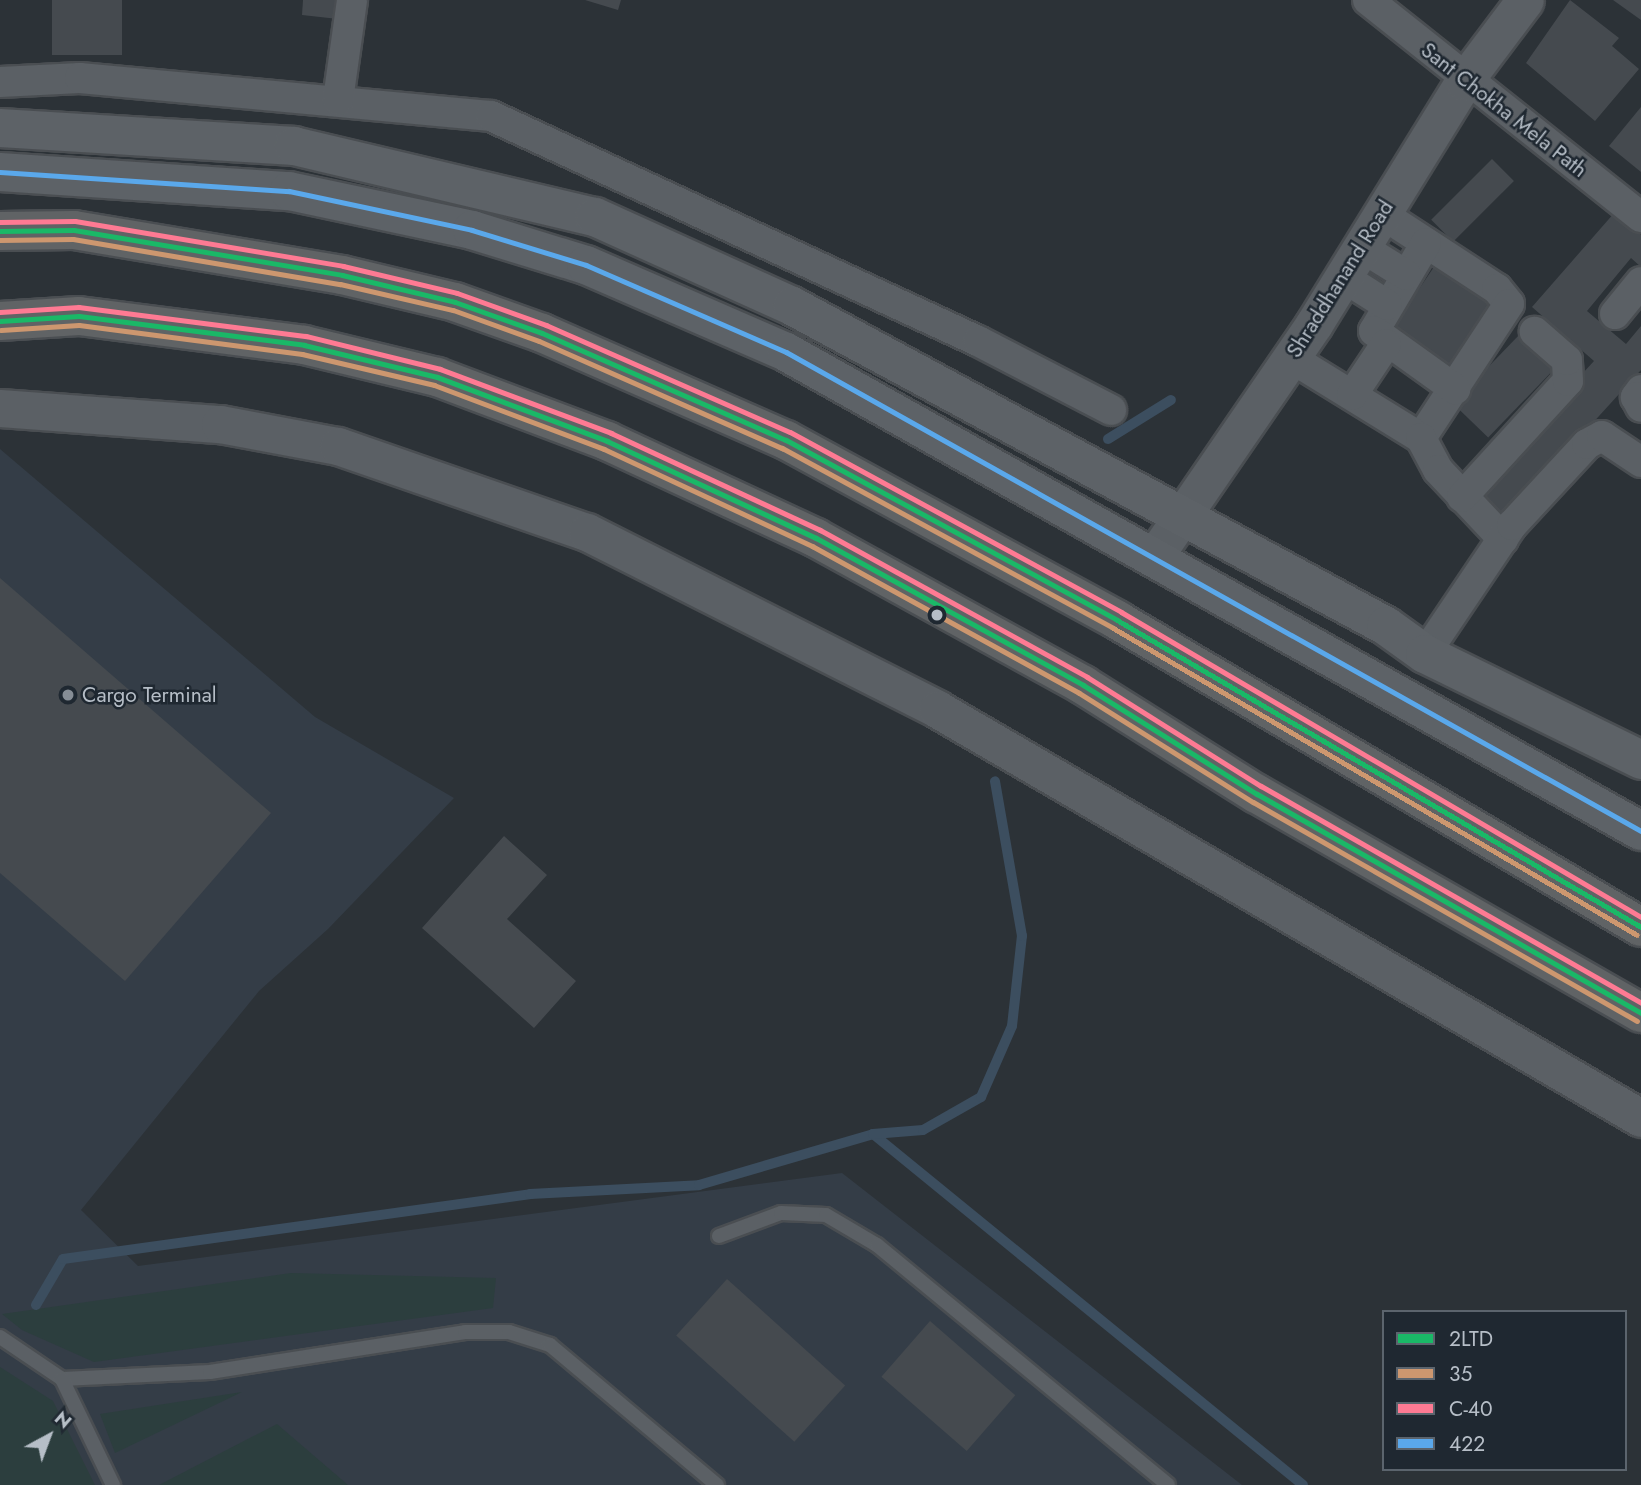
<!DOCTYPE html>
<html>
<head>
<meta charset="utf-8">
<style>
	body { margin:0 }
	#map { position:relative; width:1641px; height:1485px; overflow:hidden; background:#2c3237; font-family:Jost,sans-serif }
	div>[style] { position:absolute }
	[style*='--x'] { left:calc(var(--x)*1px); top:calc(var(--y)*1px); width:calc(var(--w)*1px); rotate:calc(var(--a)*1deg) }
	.airport>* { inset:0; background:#343d47 }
	.green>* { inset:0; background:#2c3e3e }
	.stream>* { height:10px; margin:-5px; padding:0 5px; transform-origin:5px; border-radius:5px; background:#3c4e5f }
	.building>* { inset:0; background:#454a4f; transform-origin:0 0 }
	.roads { filter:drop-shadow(2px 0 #4a4e52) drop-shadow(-2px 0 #4a4e52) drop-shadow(0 2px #4a4e52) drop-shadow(0 -2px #4a4e52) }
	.service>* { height:14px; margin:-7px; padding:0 7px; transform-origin:7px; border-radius:7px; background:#5b6065 }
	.minor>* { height:30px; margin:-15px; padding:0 15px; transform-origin:15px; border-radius:15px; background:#5b6065 }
	.tertiary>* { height:37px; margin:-18.5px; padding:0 18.5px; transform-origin:18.5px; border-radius:18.5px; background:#5b6065 }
	.primary>* { height:38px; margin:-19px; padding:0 19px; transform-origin:19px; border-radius:19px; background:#5d6267 }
	.motorway>* { height:38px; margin:-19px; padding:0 19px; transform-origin:19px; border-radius:19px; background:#606365 }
	.bus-1>* { height:5px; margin:-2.5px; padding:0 2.5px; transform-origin:2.5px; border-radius:2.5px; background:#1ab867 }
	.bus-2>* { height:5px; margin:-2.5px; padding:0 2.5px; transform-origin:2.5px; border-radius:2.5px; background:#cd976f }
	.bus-3>* { height:5px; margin:-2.5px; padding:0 2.5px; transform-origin:2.5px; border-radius:2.5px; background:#fe7a93 }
	.bus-4>* { height:5px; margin:-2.5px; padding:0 2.5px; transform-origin:2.5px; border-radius:2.5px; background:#5aa8eb }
	.dots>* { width:19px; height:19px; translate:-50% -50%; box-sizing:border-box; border:4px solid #1f2831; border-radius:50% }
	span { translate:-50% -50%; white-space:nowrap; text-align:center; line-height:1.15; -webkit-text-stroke:5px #1f2831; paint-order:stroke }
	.street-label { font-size:21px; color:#b6bec7 }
	.poi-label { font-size:21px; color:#b6bec7 }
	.left { translate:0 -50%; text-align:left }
	.legend { position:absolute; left:1382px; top:1310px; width:245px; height:161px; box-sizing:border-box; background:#1f2831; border:2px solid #5b646d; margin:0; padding:9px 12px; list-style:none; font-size:21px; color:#b6bec7 }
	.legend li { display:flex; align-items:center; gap:14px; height:35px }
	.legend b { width:35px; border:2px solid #5b646d }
	.north { position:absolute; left:14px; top:1401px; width:70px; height:70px; -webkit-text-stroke:5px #1f2831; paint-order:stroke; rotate:41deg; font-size:19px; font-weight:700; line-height:28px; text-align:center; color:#b6bec7 }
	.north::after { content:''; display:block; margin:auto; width:24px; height:32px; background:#b6bec7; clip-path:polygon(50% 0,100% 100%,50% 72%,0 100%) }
</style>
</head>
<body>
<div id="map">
	<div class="airport">
		<div style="clip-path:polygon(0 449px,315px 717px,454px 798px,328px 929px,259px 991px,81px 1210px,138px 1266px,842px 1173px,1242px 1485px,0 1485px)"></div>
	</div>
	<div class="green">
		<div style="clip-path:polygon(291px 1273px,496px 1278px,493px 1308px,94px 1362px,22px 1330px,2px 1314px)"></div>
		<div style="clip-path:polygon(0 1367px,53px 1401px,95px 1485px,0 1485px)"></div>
		<div style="clip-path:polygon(242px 1392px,115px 1453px,100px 1414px)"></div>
		<div style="clip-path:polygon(277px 1424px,348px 1485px,159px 1485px)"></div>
	</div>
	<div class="stream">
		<div style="--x:1108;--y:439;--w:74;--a:-31.8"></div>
		<div style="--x:873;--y:1134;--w:555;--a:39.22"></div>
		<div style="--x:36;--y:1305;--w:53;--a:-59.6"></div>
		<div style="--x:63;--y:1259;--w:472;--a:-7.9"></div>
		<div style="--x:530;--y:1194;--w:169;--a:-3"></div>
		<div style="--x:699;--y:1185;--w:181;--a:-16.3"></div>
		<div style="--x:873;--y:1134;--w:50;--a:-4.6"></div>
		<div style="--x:923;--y:1130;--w:67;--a:-29.6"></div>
		<div style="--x:981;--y:1097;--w:77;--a:-66.4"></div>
		<div style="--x:1012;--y:1026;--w:91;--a:-83.7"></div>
		<div style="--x:1022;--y:936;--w:157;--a:-99.9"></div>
	</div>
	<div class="building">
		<div style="left:52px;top:0;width:70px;height:55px"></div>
		<div style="clip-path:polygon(303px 0,340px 0,338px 19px,302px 15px)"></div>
		<div style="clip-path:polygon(585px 0,621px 0,618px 10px)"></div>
		<div style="clip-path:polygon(1570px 0,1619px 38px,1612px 46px,1639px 69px,1595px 121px,1526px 63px)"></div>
		<div style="clip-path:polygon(1613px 0,1641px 0,1641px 20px)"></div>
		<div style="clip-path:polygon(1641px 107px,1641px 172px,1609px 146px)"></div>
		<div style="left:1492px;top:159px;width:31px;height:86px;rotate:45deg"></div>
		<div style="clip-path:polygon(1615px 212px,1641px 235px,1641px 267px,1631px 258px,1587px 311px,1626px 344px,1641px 326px,1641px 370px,1507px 517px,1476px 489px,1594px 361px,1532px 307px)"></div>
		<div style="left:1440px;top:258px;width:73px;height:96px;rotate:34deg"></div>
		<div style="left:1521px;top:333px;width:49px;height:98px;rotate:44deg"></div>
		<div style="clip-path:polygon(0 578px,271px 813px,125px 981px,0 873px)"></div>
		<div style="clip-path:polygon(504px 836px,547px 875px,507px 919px,576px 981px,534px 1028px,422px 928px)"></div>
		<div style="left:727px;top:1279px;width:159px;height:76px;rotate:42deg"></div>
		<div style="left:930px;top:1321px;width:113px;height:74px;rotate:41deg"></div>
	</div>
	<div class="roads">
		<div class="service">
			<div style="--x:719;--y:1236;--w:66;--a:-20.4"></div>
			<div style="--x:781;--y:1213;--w:45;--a:2.5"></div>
			<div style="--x:826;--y:1215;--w:59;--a:30.5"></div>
			<div style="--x:877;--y:1245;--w:377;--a:39.5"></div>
			<div style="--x:0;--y:1337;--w:75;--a:34.1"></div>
			<div style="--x:62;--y:1379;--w:148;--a:-2.7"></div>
			<div style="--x:210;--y:1372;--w:258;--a:-8.9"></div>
			<div style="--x:465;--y:1332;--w:44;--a:0"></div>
			<div style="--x:509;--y:1332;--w:43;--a:17.6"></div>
			<div style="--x:550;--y:1345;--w:218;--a:40"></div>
			<div style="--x:62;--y:1379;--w:118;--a:64.3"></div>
		</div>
		<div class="minor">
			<div style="--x:1368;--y:0;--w:349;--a:38.5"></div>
			<div style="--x:0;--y:82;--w:80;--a:-2.9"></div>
			<div style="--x:80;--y:78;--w:413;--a:5.3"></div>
			<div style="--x:491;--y:116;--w:536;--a:24.8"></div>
			<div style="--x:978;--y:341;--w:150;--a:27.4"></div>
			<div style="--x:338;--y:100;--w:101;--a:-82"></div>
			<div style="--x:1382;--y:214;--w:137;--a:33.1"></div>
			<div style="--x:1497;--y:289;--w:19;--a:51"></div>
			<div style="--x:1509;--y:304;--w:160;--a:123.3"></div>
			<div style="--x:1426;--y:243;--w:102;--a:120.6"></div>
			<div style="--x:1374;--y:331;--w:100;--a:35.6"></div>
			<div style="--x:1361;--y:247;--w:53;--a:31.9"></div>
			<div style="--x:1343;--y:277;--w:52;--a:32.5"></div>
			<div style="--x:1615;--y:314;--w:41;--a:-50.9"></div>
			<div style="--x:1291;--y:358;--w:153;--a:31.6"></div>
			<div style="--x:1421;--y:438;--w:36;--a:62"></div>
			<div style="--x:1438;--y:470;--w:95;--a:46.7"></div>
			<div style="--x:1641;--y:390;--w:9;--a:126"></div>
			<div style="--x:1636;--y:397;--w:11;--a:63"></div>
			<div style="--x:1352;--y:395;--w:61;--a:-56.3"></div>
			<div style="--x:1462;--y:497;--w:157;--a:-47.6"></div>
			<div style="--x:1568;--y:381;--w:21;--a:-93"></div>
			<div style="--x:1567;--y:360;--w:43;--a:-138.8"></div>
			<div style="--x:1425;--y:654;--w:156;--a:-56"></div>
			<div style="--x:1512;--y:525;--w:110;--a:-47.2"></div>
			<div style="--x:1587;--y:444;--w:17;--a:-28"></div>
			<div style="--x:1602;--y:436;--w:47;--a:33.7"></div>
		</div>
		<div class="tertiary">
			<div style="--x:0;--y:408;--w:221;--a:4.2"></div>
			<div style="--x:220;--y:424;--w:120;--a:10.6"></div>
			<div style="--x:338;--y:446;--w:263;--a:19.1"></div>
			<div style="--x:587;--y:532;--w:392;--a:26.8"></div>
			<div style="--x:937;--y:709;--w:814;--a:30.16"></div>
			<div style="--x:1154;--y:557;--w:283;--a:-55.5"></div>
			<div style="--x:1314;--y:324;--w:286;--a:-58.3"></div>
			<div style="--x:1464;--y:81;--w:101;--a:-53"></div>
		</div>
		<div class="primary">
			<div style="--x:0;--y:128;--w:295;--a:3.5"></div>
			<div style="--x:294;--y:146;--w:309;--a:13.3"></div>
			<div style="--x:595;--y:217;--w:216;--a:24.3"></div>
			<div style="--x:792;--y:306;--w:675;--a:28.31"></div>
			<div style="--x:1386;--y:626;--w:48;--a:35.7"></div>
			<div style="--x:1425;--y:654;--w:241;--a:26.1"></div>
			<div style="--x:0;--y:172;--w:290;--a:3.8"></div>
			<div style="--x:289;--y:191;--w:187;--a:12"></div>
			<div style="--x:472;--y:230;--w:119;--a:17.1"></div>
			<div style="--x:586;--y:265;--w:218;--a:23.5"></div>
			<div style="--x:786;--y:352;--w:980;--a:29.26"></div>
		</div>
		<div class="motorway">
			<div style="--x:0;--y:231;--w:74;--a:-0.8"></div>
			<div style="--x:74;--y:230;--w:272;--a:9.5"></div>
			<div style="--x:342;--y:275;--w:116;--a:13.4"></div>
			<div style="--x:455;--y:302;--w:92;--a:19.6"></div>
			<div style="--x:542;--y:333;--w:266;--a:23.7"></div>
			<div style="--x:786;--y:440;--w:377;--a:28.5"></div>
			<div style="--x:1117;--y:620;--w:607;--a:30.37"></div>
			<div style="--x:0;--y:321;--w:79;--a:-3.6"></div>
			<div style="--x:79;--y:316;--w:227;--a:7.3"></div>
			<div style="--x:304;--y:345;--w:137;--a:13.5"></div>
			<div style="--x:437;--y:377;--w:182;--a:20.6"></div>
			<div style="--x:607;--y:441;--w:230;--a:24.9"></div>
			<div style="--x:816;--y:538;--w:305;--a:28.8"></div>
			<div style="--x:1083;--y:685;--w:205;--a:32.1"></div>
			<div style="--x:1257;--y:794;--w:442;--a:29.7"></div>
		</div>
	</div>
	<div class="bus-1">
		<div style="--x:0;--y:231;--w:74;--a:-0.8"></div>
		<div style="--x:74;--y:230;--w:272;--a:9.5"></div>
		<div style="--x:342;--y:275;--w:116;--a:13.4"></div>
		<div style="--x:455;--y:302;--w:92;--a:19.6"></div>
		<div style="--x:542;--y:333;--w:266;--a:23.7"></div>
		<div style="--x:786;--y:440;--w:377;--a:28.5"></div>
		<div style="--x:1117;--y:620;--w:607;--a:30.37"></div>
		<div style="--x:0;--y:321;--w:79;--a:-3.6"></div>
		<div style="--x:79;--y:316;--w:227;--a:7.3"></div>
		<div style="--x:304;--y:345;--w:137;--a:13.5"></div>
		<div style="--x:437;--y:377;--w:182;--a:20.6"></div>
		<div style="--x:607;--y:441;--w:230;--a:24.9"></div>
		<div style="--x:816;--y:538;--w:305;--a:28.8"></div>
		<div style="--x:1083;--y:685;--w:205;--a:32.1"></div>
		<div style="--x:1257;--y:794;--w:442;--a:29.7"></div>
	</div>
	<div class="bus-2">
		<div style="--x:0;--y:240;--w:73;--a:-0.8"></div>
		<div style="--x:73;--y:239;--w:271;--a:9.6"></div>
		<div style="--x:340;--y:284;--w:116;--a:13"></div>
		<div style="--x:453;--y:310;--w:91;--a:19.8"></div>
		<div style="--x:539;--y:341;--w:266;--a:23.8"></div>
		<div style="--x:782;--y:448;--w:377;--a:28.5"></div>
		<div style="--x:1113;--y:628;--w:607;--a:30.37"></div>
		<div style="--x:1;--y:330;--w:78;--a:-3.7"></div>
		<div style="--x:79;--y:325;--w:225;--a:7.4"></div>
		<div style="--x:302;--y:354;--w:136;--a:13.2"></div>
		<div style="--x:434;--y:385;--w:182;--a:20.6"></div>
		<div style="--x:604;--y:449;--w:230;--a:25"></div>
		<div style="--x:812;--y:546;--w:305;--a:28.8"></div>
		<div style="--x:1079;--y:693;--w:205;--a:32.1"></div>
		<div style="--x:1253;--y:802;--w:442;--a:29.7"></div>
	</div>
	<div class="bus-3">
		<div style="--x:0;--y:222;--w:75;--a:-0.8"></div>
		<div style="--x:75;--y:221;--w:272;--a:9.5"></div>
		<div style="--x:343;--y:266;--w:117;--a:13.3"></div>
		<div style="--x:457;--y:293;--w:95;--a:19.8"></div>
		<div style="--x:546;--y:325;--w:266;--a:23.7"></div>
		<div style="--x:790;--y:432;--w:377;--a:28.5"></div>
		<div style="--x:1121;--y:612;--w:603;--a:30.39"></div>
		<div style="--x:0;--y:312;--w:79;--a:-3.6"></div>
		<div style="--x:79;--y:307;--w:229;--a:7.3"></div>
		<div style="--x:306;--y:336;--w:138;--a:13.8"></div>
		<div style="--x:440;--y:369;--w:183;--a:20.5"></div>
		<div style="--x:611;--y:433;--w:230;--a:24.9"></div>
		<div style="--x:820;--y:530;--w:305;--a:28.8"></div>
		<div style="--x:1087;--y:677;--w:205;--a:32.1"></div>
		<div style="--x:1261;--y:786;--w:438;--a:29.7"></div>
	</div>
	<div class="bus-4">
		<div style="--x:0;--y:172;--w:290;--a:3.8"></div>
		<div style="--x:289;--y:191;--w:187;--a:12"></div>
		<div style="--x:472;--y:230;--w:119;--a:17.1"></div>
		<div style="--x:586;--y:265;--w:218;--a:23.5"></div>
		<div style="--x:786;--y:352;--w:980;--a:29.26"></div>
	</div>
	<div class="dots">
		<div style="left:937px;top:615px;background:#b6bec7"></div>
		<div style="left:68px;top:695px;background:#868d95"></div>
	</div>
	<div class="street-label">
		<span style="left:1504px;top:110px;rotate:38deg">Sant Chokha Mela Path</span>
		<span style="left:1340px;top:279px;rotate:-58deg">Shraddhanand Road</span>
	</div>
	<div class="poi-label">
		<span class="left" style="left:82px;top:695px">Cargo Terminal</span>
	</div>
	<ul class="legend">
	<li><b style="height:9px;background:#1ab867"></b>2LTD</li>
	<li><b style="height:9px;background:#cd976f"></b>35</li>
	<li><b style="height:9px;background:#fe7a93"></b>C-40</li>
	<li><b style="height:9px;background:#5aa8eb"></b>422</li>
	</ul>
	<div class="north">N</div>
</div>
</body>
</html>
